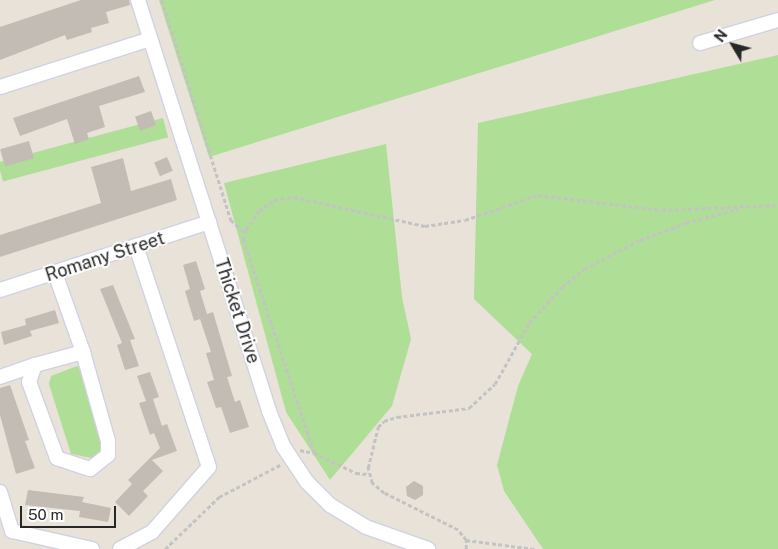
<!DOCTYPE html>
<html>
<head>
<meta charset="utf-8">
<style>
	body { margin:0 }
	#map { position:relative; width:778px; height:549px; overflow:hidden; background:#e9e2d9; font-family:"Public Sans",sans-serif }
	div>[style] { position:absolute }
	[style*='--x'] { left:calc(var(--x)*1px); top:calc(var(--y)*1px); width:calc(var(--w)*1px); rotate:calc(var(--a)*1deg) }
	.green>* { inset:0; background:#afde97; transform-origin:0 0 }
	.building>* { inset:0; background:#c2bcb5; transform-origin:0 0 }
	.path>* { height:2.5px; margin-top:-1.25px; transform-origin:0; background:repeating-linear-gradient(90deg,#c3c3c3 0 4px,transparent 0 6.5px) }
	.roads { filter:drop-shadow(1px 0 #cfd2e0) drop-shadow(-1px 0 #cfd2e0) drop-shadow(0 1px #cfd2e0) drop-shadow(0 -1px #cfd2e0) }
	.minor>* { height:14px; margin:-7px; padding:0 7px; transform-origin:7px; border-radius:7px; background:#fff }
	span { translate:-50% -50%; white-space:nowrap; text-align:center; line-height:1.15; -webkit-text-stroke:4px #fff; paint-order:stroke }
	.street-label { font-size:18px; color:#272727 }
	.north { position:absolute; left:708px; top:20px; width:50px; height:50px; -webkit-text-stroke:4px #fff; paint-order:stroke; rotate:307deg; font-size:14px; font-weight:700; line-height:20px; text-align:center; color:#272727 }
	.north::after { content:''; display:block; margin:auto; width:18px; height:22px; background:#272727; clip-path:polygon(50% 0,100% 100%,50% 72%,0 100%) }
	.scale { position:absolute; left:20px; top:506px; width:96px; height:22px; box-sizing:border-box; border:2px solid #272727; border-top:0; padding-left:6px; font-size:15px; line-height:18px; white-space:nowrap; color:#272727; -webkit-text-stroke:4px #fff; paint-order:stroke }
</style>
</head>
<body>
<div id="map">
	<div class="green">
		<div style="clip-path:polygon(159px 0,715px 0,209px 157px)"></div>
		<div style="clip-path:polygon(778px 55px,778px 549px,543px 549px,504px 491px,497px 465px,518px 386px,532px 354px,474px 299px,478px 123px)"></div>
		<div style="left:163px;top:118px;width:20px;height:171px;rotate:75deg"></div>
		<div style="clip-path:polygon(386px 144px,402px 297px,411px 339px,392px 406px,330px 480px,286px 412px,224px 183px)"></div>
		<div style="clip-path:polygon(77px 366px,85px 373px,105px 445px,101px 454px,92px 458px,71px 454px,49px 384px,51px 376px)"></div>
	</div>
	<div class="building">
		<div style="clip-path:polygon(81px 0,129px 0,130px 5px,106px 12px,109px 23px,91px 28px,92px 32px,67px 40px,65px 35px,0 60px,0 27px)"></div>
		<div style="clip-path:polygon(139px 76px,145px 92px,99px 106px,105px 127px,87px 133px,89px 139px,75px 144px,67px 119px,20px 136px,13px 118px)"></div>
		<div style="left:151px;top:111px;width:15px;height:17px;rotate:70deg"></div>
		<div style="left:29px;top:141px;width:18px;height:30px;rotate:74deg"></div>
		<div style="left:167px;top:157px;width:15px;height:14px;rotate:67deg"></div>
		<div style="clip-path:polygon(123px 158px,131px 191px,171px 179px,177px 200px,0 257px,0 235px,101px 203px,91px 167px)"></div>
		<div style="clip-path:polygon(196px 261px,205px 289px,200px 291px,207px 314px,213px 312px,232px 376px,227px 377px,235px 402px,240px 400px,249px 427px,230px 433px,221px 407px,216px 408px,207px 382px,214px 380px,206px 353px,211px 352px,200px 319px,194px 321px,185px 291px,190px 289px,183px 265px)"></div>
		<div style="clip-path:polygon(113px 285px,135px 339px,130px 340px,139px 366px,125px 370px,117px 345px,122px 343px,100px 289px)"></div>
		<div style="clip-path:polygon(55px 310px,59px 323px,30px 331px,32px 336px,4px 345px,1px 332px,26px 325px,25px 319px)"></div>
		<div style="clip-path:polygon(150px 372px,159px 397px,153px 399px,162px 426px,167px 424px,177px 451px,152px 460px,163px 471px,143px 491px,148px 496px,129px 516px,115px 502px,132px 484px,128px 480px,160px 448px,154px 433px,150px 435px,139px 403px,146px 401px,137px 376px)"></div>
		<div style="clip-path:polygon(10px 385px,29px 440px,25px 441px,35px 468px,16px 474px,0 415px,0 388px)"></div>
		<div style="clip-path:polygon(414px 481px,423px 486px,423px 495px,415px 500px,407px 496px,406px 487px)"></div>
		<div style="clip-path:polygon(28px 490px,84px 497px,82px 502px,111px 508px,108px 522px,79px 517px,80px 511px,25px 505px)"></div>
	</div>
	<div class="path">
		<div style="--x:162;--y:0;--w:231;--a:72.6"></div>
		<div style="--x:231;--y:220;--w:19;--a:43"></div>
		<div style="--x:300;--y:450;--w:14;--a:12"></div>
		<div style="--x:314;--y:453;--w:47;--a:25.5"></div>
		<div style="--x:356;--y:473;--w:12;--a:5"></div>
		<div style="--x:314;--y:453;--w:225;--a:-108.4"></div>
		<div style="--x:243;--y:240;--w:10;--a:-73"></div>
		<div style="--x:246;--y:230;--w:23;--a:-56"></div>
		<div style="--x:259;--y:211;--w:19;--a:-36"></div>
		<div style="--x:274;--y:200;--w:20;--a:-9"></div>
		<div style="--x:294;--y:197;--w:134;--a:12.5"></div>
		<div style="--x:425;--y:226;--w:40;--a:-8.5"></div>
		<div style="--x:465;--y:220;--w:77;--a:-18.9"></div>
		<div style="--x:538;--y:195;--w:125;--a:6.9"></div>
		<div style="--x:662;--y:210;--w:116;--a:-2.5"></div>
		<div style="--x:466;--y:540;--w:69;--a:7.5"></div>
		<div style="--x:165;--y:549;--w:75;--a:-43.9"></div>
		<div style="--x:219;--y:497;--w:69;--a:-27.7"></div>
		<div style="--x:466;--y:549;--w:9;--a:-90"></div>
		<div style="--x:466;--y:540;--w:13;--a:-129"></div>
		<div style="--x:458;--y:530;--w:83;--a:-153.4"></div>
		<div style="--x:384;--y:493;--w:16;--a:-140"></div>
		<div style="--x:372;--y:483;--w:16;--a:-105"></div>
		<div style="--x:368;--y:468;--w:42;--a:-76.3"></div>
		<div style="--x:378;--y:427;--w:8;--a:-45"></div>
		<div style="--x:384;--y:421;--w:14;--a:-17"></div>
		<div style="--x:397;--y:417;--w:73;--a:-7.1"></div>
		<div style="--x:469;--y:408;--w:35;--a:-43"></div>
		<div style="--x:495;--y:384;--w:70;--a:-60.9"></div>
		<div style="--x:529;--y:323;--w:49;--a:-47.5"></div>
		<div style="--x:562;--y:287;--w:28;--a:-39"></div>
		<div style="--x:584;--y:269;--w:63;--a:-27.4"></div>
		<div style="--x:640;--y:240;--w:49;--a:-20.3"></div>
		<div style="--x:686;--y:223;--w:54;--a:-15.1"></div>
	</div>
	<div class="roads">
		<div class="minor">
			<div style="--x:138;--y:0;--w:431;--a:72.3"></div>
			<div style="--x:269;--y:411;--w:38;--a:68"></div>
			<div style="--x:283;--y:446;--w:43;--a:56.3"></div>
			<div style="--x:307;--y:482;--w:33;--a:45"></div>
			<div style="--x:330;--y:505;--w:42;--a:31.4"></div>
			<div style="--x:366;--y:527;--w:66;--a:19.5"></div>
			<div style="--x:700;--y:43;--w:81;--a:-16.4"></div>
			<div style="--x:0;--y:87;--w:157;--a:-17.7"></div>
			<div style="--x:55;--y:273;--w:84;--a:70.5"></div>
			<div style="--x:83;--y:352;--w:92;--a:74.3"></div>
			<div style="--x:108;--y:441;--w:14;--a:90"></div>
			<div style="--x:108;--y:455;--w:23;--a:142"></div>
			<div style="--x:90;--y:469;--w:35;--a:-162"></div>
			<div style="--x:57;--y:458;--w:81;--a:-110.2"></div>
			<div style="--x:29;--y:382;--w:18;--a:-71"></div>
			<div style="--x:35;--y:365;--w:50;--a:-15.2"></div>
			<div style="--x:0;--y:290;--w:220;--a:-18"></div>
			<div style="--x:0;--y:377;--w:37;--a:-19"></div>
			<div style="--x:0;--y:492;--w:41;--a:72.9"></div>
			<div style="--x:12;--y:531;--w:82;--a:12.7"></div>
			<div style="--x:120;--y:549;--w:36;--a:-28"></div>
			<div style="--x:152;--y:532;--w:86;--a:-48.8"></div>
			<div style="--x:209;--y:467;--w:233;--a:-108.3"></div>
		</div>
	</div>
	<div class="street-label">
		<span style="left:105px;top:257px;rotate:-18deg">Romany Street</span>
		<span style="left:237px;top:311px;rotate:72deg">Thicket Drive</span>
	</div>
	<div class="north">N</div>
	<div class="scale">50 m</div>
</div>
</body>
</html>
